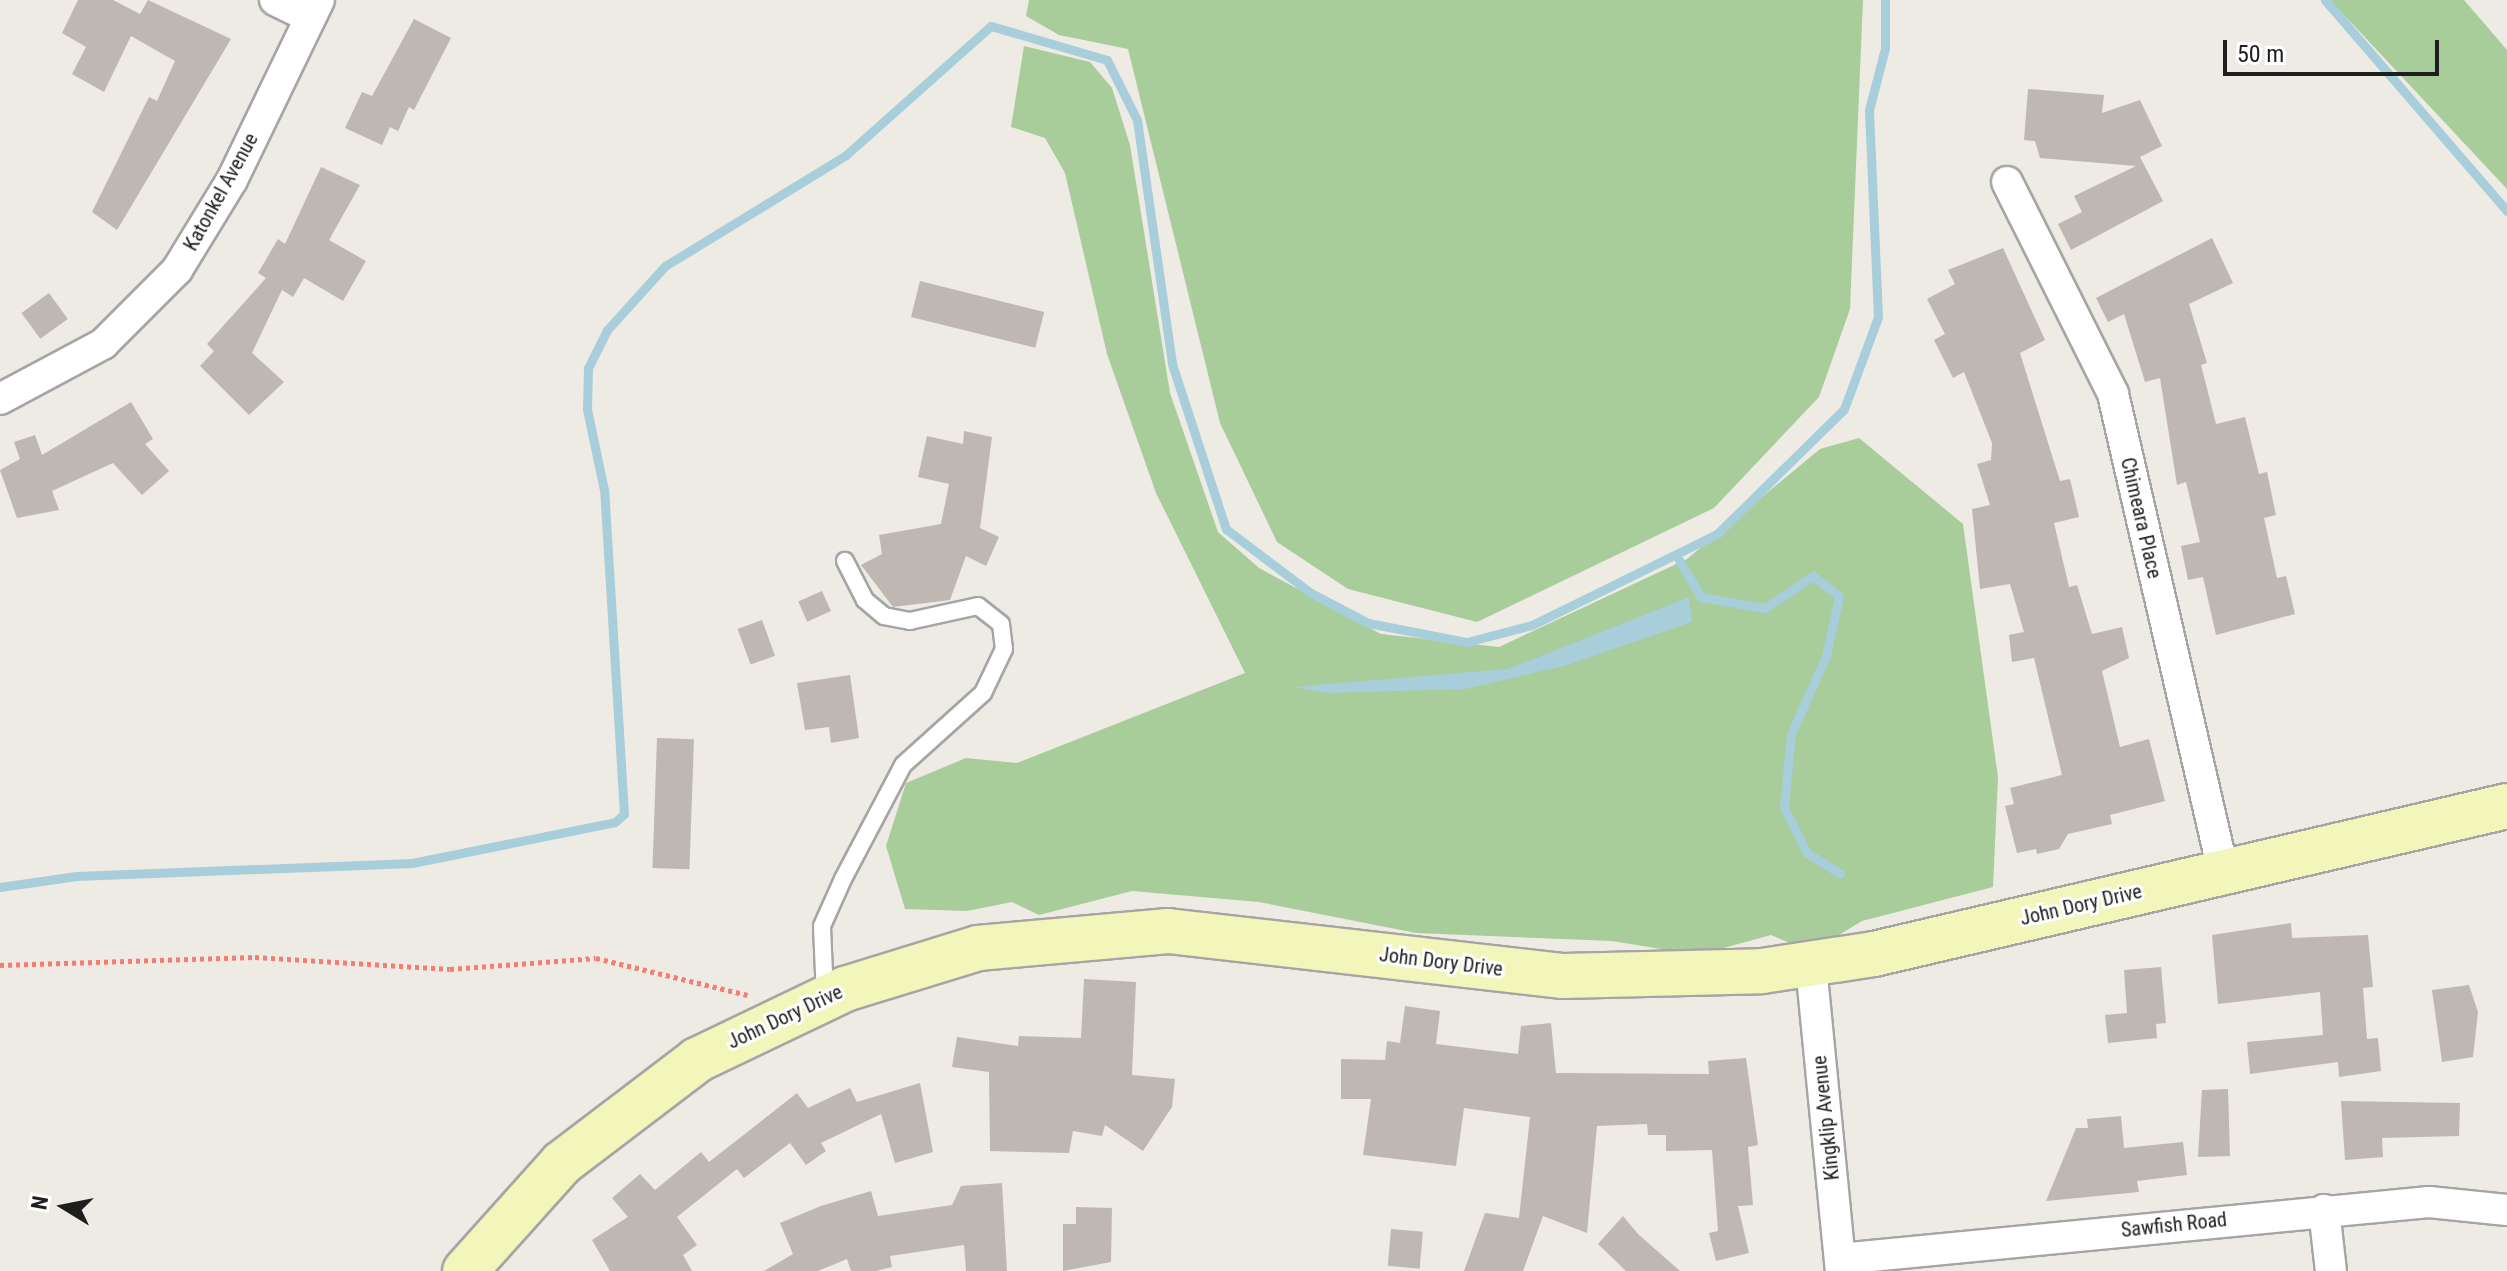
<!DOCTYPE html>
<html>
<head>
<meta charset="utf-8">
<style>
	body { margin:0 }
	#map { position:relative; width:2507px; height:1271px; overflow:hidden; background:#eeebe4; font-family:"Roboto Condensed",sans-serif }
	div>[style] { position:absolute }
	[style*='--x'] { left:calc(var(--x)*1px); top:calc(var(--y)*1px); width:calc(var(--w)*1px); rotate:calc(var(--a)*1deg) }
	.forest>* { inset:0; background:#a9cc9b }
	.water>* { inset:0; background:#a7ceda }
	.stream>* { height:9px; margin:-4.5px; padding:0 4.5px; transform-origin:4.5px; border-radius:4.5px; background:#a7ceda }
	.building>* { inset:0; background:#bfb7b1; transform-origin:0 0 }
	.path>* { height:5px; margin-top:-2.5px; transform-origin:0; background:repeating-linear-gradient(90deg,#f37e71 0 4px,transparent 0 8px) }
	.roads { filter:drop-shadow(2px 0 #a5a5a5) drop-shadow(-2px 0 #a5a5a5) drop-shadow(0 2px #a5a5a5) drop-shadow(0 -2px #a5a5a5) }
	.lane>* { height:16px; margin:-8px; padding:0 8px; transform-origin:8px; border-radius:8px; background:#fff }
	.street>* { height:30px; margin:-15px; padding:0 15px; transform-origin:15px; border-radius:15px; background:#fff }
	.secondary>* { height:44px; margin:-22px; padding:0 22px; transform-origin:22px; border-radius:22px; background:#f3f6ba }
	span { translate:-50% -50%; white-space:nowrap; text-align:center; line-height:1.15; -webkit-text-stroke:6px #fff; paint-order:stroke }
	.street-label { font-size:20px; color:#1e1e1e }
	.north { position:absolute; left:24px; top:1167px; width:80px; height:80px; -webkit-text-stroke:6px #fff; paint-order:stroke; rotate:280deg; font-size:22px; font-weight:700; line-height:32px; text-align:center; color:#1e1e1e }
	.north::after { content:''; display:block; margin:auto; width:28px; height:36px; background:#1e1e1e; clip-path:polygon(50% 0,100% 100%,50% 72%,0 100%) }
	.scale { position:absolute; left:2223px; top:40px; width:216px; height:36px; box-sizing:border-box; border:4px solid #1e1e1e; border-top:0; padding-left:10px; font-size:24px; line-height:28px; white-space:nowrap; color:#1e1e1e; -webkit-text-stroke:6px #fff; paint-order:stroke }
</style>
</head>
<body>
<div id="map">
	<div class="forest">
		<div style="clip-path:polygon(1029px 0,1863px 0,1850px 309px,1819px 397px,1714px 508px,1477px 622px,1348px 589px,1277px 542px,1220px 423px,1128px 49px,1059px 35px,1026px 16px)"></div>
		<div style="clip-path:polygon(2330px 0,2464px 0,2507px 50px,2507px 189px)"></div>
		<div style="clip-path:polygon(1024px 46px,1090px 62px,1112px 88px,1130px 145px,1170px 393px,1218px 532px,1259px 568px,1381px 634px,1499px 647px,1687px 559px,1820px 449px,1859px 438px,1963px 524px,1998px 777px,1993px 887px,1862px 921px,1811px 952px,1771px 935px,1698px 955px,1612px 941px,1416px 933px,1259px 902px,1132px 891px,1039px 915px,1012px 902px,967px 911px,905px 909px,886px 846px,906px 783px,966px 758px,1017px 763px,1245px 673px,1156px 493px,1107px 354px,1065px 173px,1045px 138px,1011px 127px)"></div>
	</div>
	<div class="water">
		<div style="clip-path:polygon(1689px 597px,1692px 622px,1567px 665px,1466px 689px,1328px 693px,1293px 687px,1508px 669px)"></div>
	</div>
	<div class="stream">
		<div style="--x:2325;--y:0;--w:279;--a:49.2"></div>
		<div style="--x:1676;--y:555;--w:49;--a:59.2"></div>
		<div style="--x:1701;--y:597;--w:65;--a:9.8"></div>
		<div style="--x:1765;--y:608;--w:58;--a:-33.7"></div>
		<div style="--x:1813;--y:576;--w:33;--a:38"></div>
		<div style="--x:1839;--y:596;--w:61;--a:102.2"></div>
		<div style="--x:1826;--y:656;--w:85;--a:114.2"></div>
		<div style="--x:1791;--y:734;--w:73;--a:95.5"></div>
		<div style="--x:1784;--y:807;--w:51;--a:63.4"></div>
		<div style="--x:1807;--y:853;--w:39;--a:32"></div>
		<div style="--x:0;--y:887;--w:77;--a:-8.2"></div>
		<div style="--x:76;--y:876;--w:336;--a:-2.2"></div>
		<div style="--x:412;--y:863;--w:207;--a:-11.4"></div>
		<div style="--x:615;--y:822;--w:12;--a:-42"></div>
		<div style="--x:624;--y:814;--w:325;--a:-93.5"></div>
		<div style="--x:604;--y:490;--w:83;--a:-101.9"></div>
		<div style="--x:587;--y:409;--w:41;--a:-88.6"></div>
		<div style="--x:588;--y:368;--w:42;--a:-63.4"></div>
		<div style="--x:607;--y:330;--w:86;--a:-47.8"></div>
		<div style="--x:665;--y:266;--w:212;--a:-31.5"></div>
		<div style="--x:846;--y:155;--w:194;--a:-41.7"></div>
		<div style="--x:991;--y:26;--w:121;--a:16.3"></div>
		<div style="--x:1107;--y:60;--w:67;--a:63.4"></div>
		<div style="--x:1137;--y:120;--w:246;--a:81.8"></div>
		<div style="--x:1172;--y:364;--w:174;--a:71.9"></div>
		<div style="--x:1226;--y:529;--w:106;--a:37"></div>
		<div style="--x:1311;--y:593;--w:64;--a:27.8"></div>
		<div style="--x:1368;--y:623;--w:101;--a:10.9"></div>
		<div style="--x:1467;--y:642;--w:67;--a:-14.7"></div>
		<div style="--x:1532;--y:625;--w:206;--a:-26.2"></div>
		<div style="--x:1717;--y:534;--w:178;--a:-44.5"></div>
		<div style="--x:1844;--y:409;--w:98;--a:-69.7"></div>
		<div style="--x:1878;--y:317;--w:207;--a:-92.5"></div>
		<div style="--x:1869;--y:110;--w:64;--a:-75.5"></div>
		<div style="--x:1885;--y:48;--w:48;--a:-90"></div>
	</div>
	<div class="building">
		<div style="clip-path:polygon(78px 0,113px 0,140px 14px,148px 0,231px 39px,117px 230px,92px 212px,149px 97px,157px 101px,175px 61px,131px 36px,104px 92px,72px 74px,86px 47px,62px 33px)"></div>
		<div style="clip-path:polygon(414px 19px,451px 38px,414px 110px,409px 107px,398px 131px,390px 127px,382px 145px,345px 128px,362px 92px,372px 96px)"></div>
		<div style="clip-path:polygon(2028px 89px,2104px 95px,2102px 113px,2140px 100px,2162px 146px,2140px 157px,2163px 201px,2071px 250px,2058px 224px,2082px 212px,2074px 196px,2136px 166px,2040px 158px,2035px 141px,2024px 140px)"></div>
		<div style="clip-path:polygon(321px 167px,360px 185px,329px 240px,366px 261px,343px 301px,304px 278px,293px 297px,282px 290px,252px 353px,284px 382px,249px 415px,200px 366px,214px 351px,207px 344px,266px 278px,258px 273px,278px 239px,285px 244px)"></div>
		<div style="clip-path:polygon(2212px 238px,2233px 283px,2189px 304px,2207px 363px,2201px 365px,2216px 424px,2245px 417px,2259px 474px,2267px 472px,2276px 515px,2264px 518px,2277px 578px,2286px 576px,2295px 614px,2216px 635px,2203px 577px,2188px 580px,2181px 546px,2200px 542px,2186px 482px,2177px 485px,2160px 378px,2145px 382px,2124px 314px,2108px 322px,2096px 298px)"></div>
		<div style="clip-path:polygon(2003px 248px,2045px 340px,2020px 353px,2060px 481px,2070px 479px,2079px 517px,2054px 523px,2069px 587px,2077px 585px,2092px 634px,2122px 627px,2129px 658px,2102px 671px,2120px 747px,2149px 739px,2165px 801px,2110px 815px,2112px 824px,2068px 834px,2059px 849px,2037px 854px,2036px 849px,2017px 853px,2005px 806px,2014px 804px,2010px 788px,2062px 775px,2034px 658px,2012px 662px,2009px 635px,2024px 632px,2010px 584px,1980px 589px,1972px 509px,1990px 505px,1977px 464px,1991px 460px,1992px 443px,1964px 372px,1953px 378px,1934px 340px,1945px 334px,1927px 299px,1955px 284px,1948px 270px)"></div>
		<div style="left:920px;top:281px;width:128px;height:37px;rotate:14deg"></div>
		<div style="left:49px;top:293px;width:32px;height:34px;rotate:54deg"></div>
		<div style="clip-path:polygon(131px 402px,153px 439px,145px 444px,169px 471px,142px 495px,113px 463px,52px 491px,59px 510px,17px 518px,0 470px,20px 459px,14px 442px,35px 435px,42px 455px)"></div>
		<div style="clip-path:polygon(964px 431px,992px 437px,980px 528px,999px 537px,986px 566px,966px 556px,950px 600px,893px 607px,861px 565px,882px 554px,879px 535px,941px 524px,949px 484px,918px 477px,927px 436px,963px 444px)"></div>
		<div style="left:822px;top:591px;width:22px;height:26px;rotate:66deg"></div>
		<div style="left:762px;top:620px;width:38px;height:26px;rotate:70deg"></div>
		<div style="clip-path:polygon(850px 675px,859px 738px,831px 743px,829px 727px,805px 730px,797px 683px)"></div>
		<div style="left:657px;top:738px;width:37px;height:130px;rotate:2deg"></div>
		<div style="clip-path:polygon(2291px 923px,2292px 938px,2368px 935px,2373px 987px,2363px 988px,2367px 1039px,2378px 1038px,2381px 1071px,2339px 1077px,2338px 1062px,2250px 1074px,2247px 1042px,2323px 1035px,2320px 992px,2218px 1004px,2212px 935px)"></div>
		<div style="clip-path:polygon(2161px 967px,2166px 1023px,2156px 1024px,2157px 1038px,2108px 1043px,2105px 1015px,2127px 1013px,2124px 970px)"></div>
		<div style="clip-path:polygon(1084px 979px,1136px 982px,1132px 1075px,1175px 1079px,1172px 1107px,1143px 1151px,1105px 1125px,1102px 1136px,1073px 1131px,1069px 1153px,990px 1151px,989px 1072px,952px 1067px,957px 1037px,1018px 1046px,1019px 1036px,1081px 1038px)"></div>
		<div style="clip-path:polygon(2469px 985px,2478px 1012px,2473px 1057px,2442px 1062px,2432px 990px)"></div>
		<div style="clip-path:polygon(1405px 1006px,1440px 1011px,1436px 1044px,1518px 1054px,1521px 1026px,1551px 1023px,1556px 1073px,1709px 1074px,1708px 1061px,1746px 1058px,1758px 1145px,1748px 1147px,1753px 1205px,1738px 1206px,1749px 1253px,1716px 1261px,1709px 1233px,1718px 1231px,1712px 1150px,1666px 1151px,1666px 1135px,1648px 1135px,1647px 1124px,1597px 1126px,1587px 1233px,1543px 1216px,1523px 1271px,1464px 1271px,1485px 1213px,1519px 1218px,1530px 1117px,1464px 1108px,1456px 1166px,1363px 1155px,1371px 1099px,1341px 1099px,1341px 1059px,1385px 1060px,1387px 1041px,1400px 1043px)"></div>
		<div style="clip-path:polygon(920px 1083px,933px 1152px,895px 1163px,881px 1114px,821px 1143px,826px 1151px,806px 1165px,790px 1143px,744px 1178px,737px 1169px,677px 1217px,697px 1245px,683px 1255px,692px 1271px,610px 1271px,592px 1240px,628px 1217px,612px 1198px,640px 1174px,655px 1190px,701px 1152px,709px 1162px,797px 1093px,808px 1108px,850px 1088px,857px 1102px)"></div>
		<div style="clip-path:polygon(2228px 1089px,2230px 1156px,2198px 1157px,2202px 1090px)"></div>
		<div style="clip-path:polygon(2341px 1101px,2460px 1103px,2459px 1136px,2382px 1138px,2383px 1157px,2345px 1160px)"></div>
		<div style="clip-path:polygon(2121px 1116px,2124px 1148px,2183px 1142px,2187px 1175px,2137px 1181px,2139px 1192px,2046px 1201px,2076px 1128px,2088px 1128px,2087px 1119px)"></div>
		<div style="clip-path:polygon(1002px 1183px,1007px 1271px,966px 1271px,964px 1245px,890px 1256px,892px 1267px,876px 1271px,851px 1271px,847px 1259px,818px 1271px,764px 1271px,793px 1254px,780px 1223px,821px 1206px,871px 1191px,878px 1216px,952px 1205px,961px 1186px)"></div>
		<div style="clip-path:polygon(1076px 1207px,1112px 1208px,1111px 1262px,1063px 1271px,1063px 1224px,1076px 1224px)"></div>
		<div style="clip-path:polygon(1623px 1216px,1638px 1234px,1680px 1271px,1626px 1271px,1598px 1244px)"></div>
		<div style="left:1391px;top:1229px;width:32px;height:37px;rotate:5deg"></div>
	</div>
	<div class="path">
		<div style="--x:0;--y:965;--w:255;--a:-1.8"></div>
		<div style="--x:255;--y:957;--w:195;--a:3.5"></div>
		<div style="--x:450;--y:969;--w:146;--a:-4.3"></div>
		<div style="--x:596;--y:958;--w:156;--a:13.7"></div>
	</div>
	<div class="roads">
		<div class="lane">
			<div style="--x:825;--y:996;--w:70;--a:-92.5"></div>
			<div style="--x:822;--y:926;--w:51;--a:-65.9"></div>
			<div style="--x:843;--y:879;--w:129;--a:-62.2"></div>
			<div style="--x:903;--y:765;--w:108;--a:-42"></div>
			<div style="--x:983;--y:693;--w:49;--a:-64.5"></div>
			<div style="--x:1004;--y:649;--w:25;--a:-97"></div>
			<div style="--x:1001;--y:624;--w:29;--a:-142"></div>
			<div style="--x:978;--y:606;--w:70;--a:167.6"></div>
			<div style="--x:910;--y:621;--w:26;--a:-169"></div>
			<div style="--x:884;--y:616;--w:25;--a:-140"></div>
			<div style="--x:865;--y:600;--w:44;--a:-117.1"></div>
		</div>
		<div class="street">
			<div style="--x:275;--y:0;--w:39;--a:26"></div>
			<div style="--x:2007;--y:182;--w:237;--a:63.4"></div>
			<div style="--x:2113;--y:394;--w:490;--a:77"></div>
			<div style="--x:0;--y:399;--w:117;--a:-28.1"></div>
			<div style="--x:103;--y:344;--w:105;--a:-45"></div>
			<div style="--x:177;--y:270;--w:105;--a:-58.6"></div>
			<div style="--x:232;--y:180;--w:200;--a:-64.2"></div>
			<div style="--x:1811;--y:966;--w:306;--a:84.4"></div>
			<div style="--x:2324;--y:1210;--w:61;--a:83.5"></div>
			<div style="--x:1840;--y:1259;--w:592;--a:-5.53"></div>
			<div style="--x:2429;--y:1202;--w:78;--a:5.9"></div>
		</div>
		<div class="secondary">
			<div style="--x:465;--y:1271;--w:145;--a:-48.1"></div>
			<div style="--x:562;--y:1163;--w:170;--a:-37.3"></div>
			<div style="--x:697;--y:1060;--w:164;--a:-25.6"></div>
			<div style="--x:845;--y:989;--w:139;--a:-17.1"></div>
			<div style="--x:978;--y:948;--w:191;--a:-5.1"></div>
			<div style="--x:1168;--y:931;--w:398;--a:6.5"></div>
			<div style="--x:1563;--y:976;--w:199;--a:-1.4"></div>
			<div style="--x:1762;--y:971;--w:113;--a:-8.6"></div>
			<div style="--x:1874;--y:954;--w:650;--a:-13.16"></div>
		</div>
	</div>
	<div class="street-label">
		<span style="left:221px;top:192px;rotate:-61deg">Katonkel Avenue</span>
		<span style="left:2141px;top:518px;rotate:77deg">Chimeara Place</span>
		<span style="left:2081px;top:905px;rotate:-13deg">John Dory Drive</span>
		<span style="left:1441px;top:962px;rotate:7deg">John Dory Drive</span>
		<span style="left:785px;top:1017px;rotate:-25deg">John Dory Drive</span>
		<span style="left:1826px;top:1118px;rotate:-96deg">Kingklip Avenue</span>
		<span style="left:2174px;top:1225px;rotate:-6deg">Sawfish Road</span>
	</div>
	<div class="north">N</div>
	<div class="scale">50 m</div>
</div>
</body>
</html>
